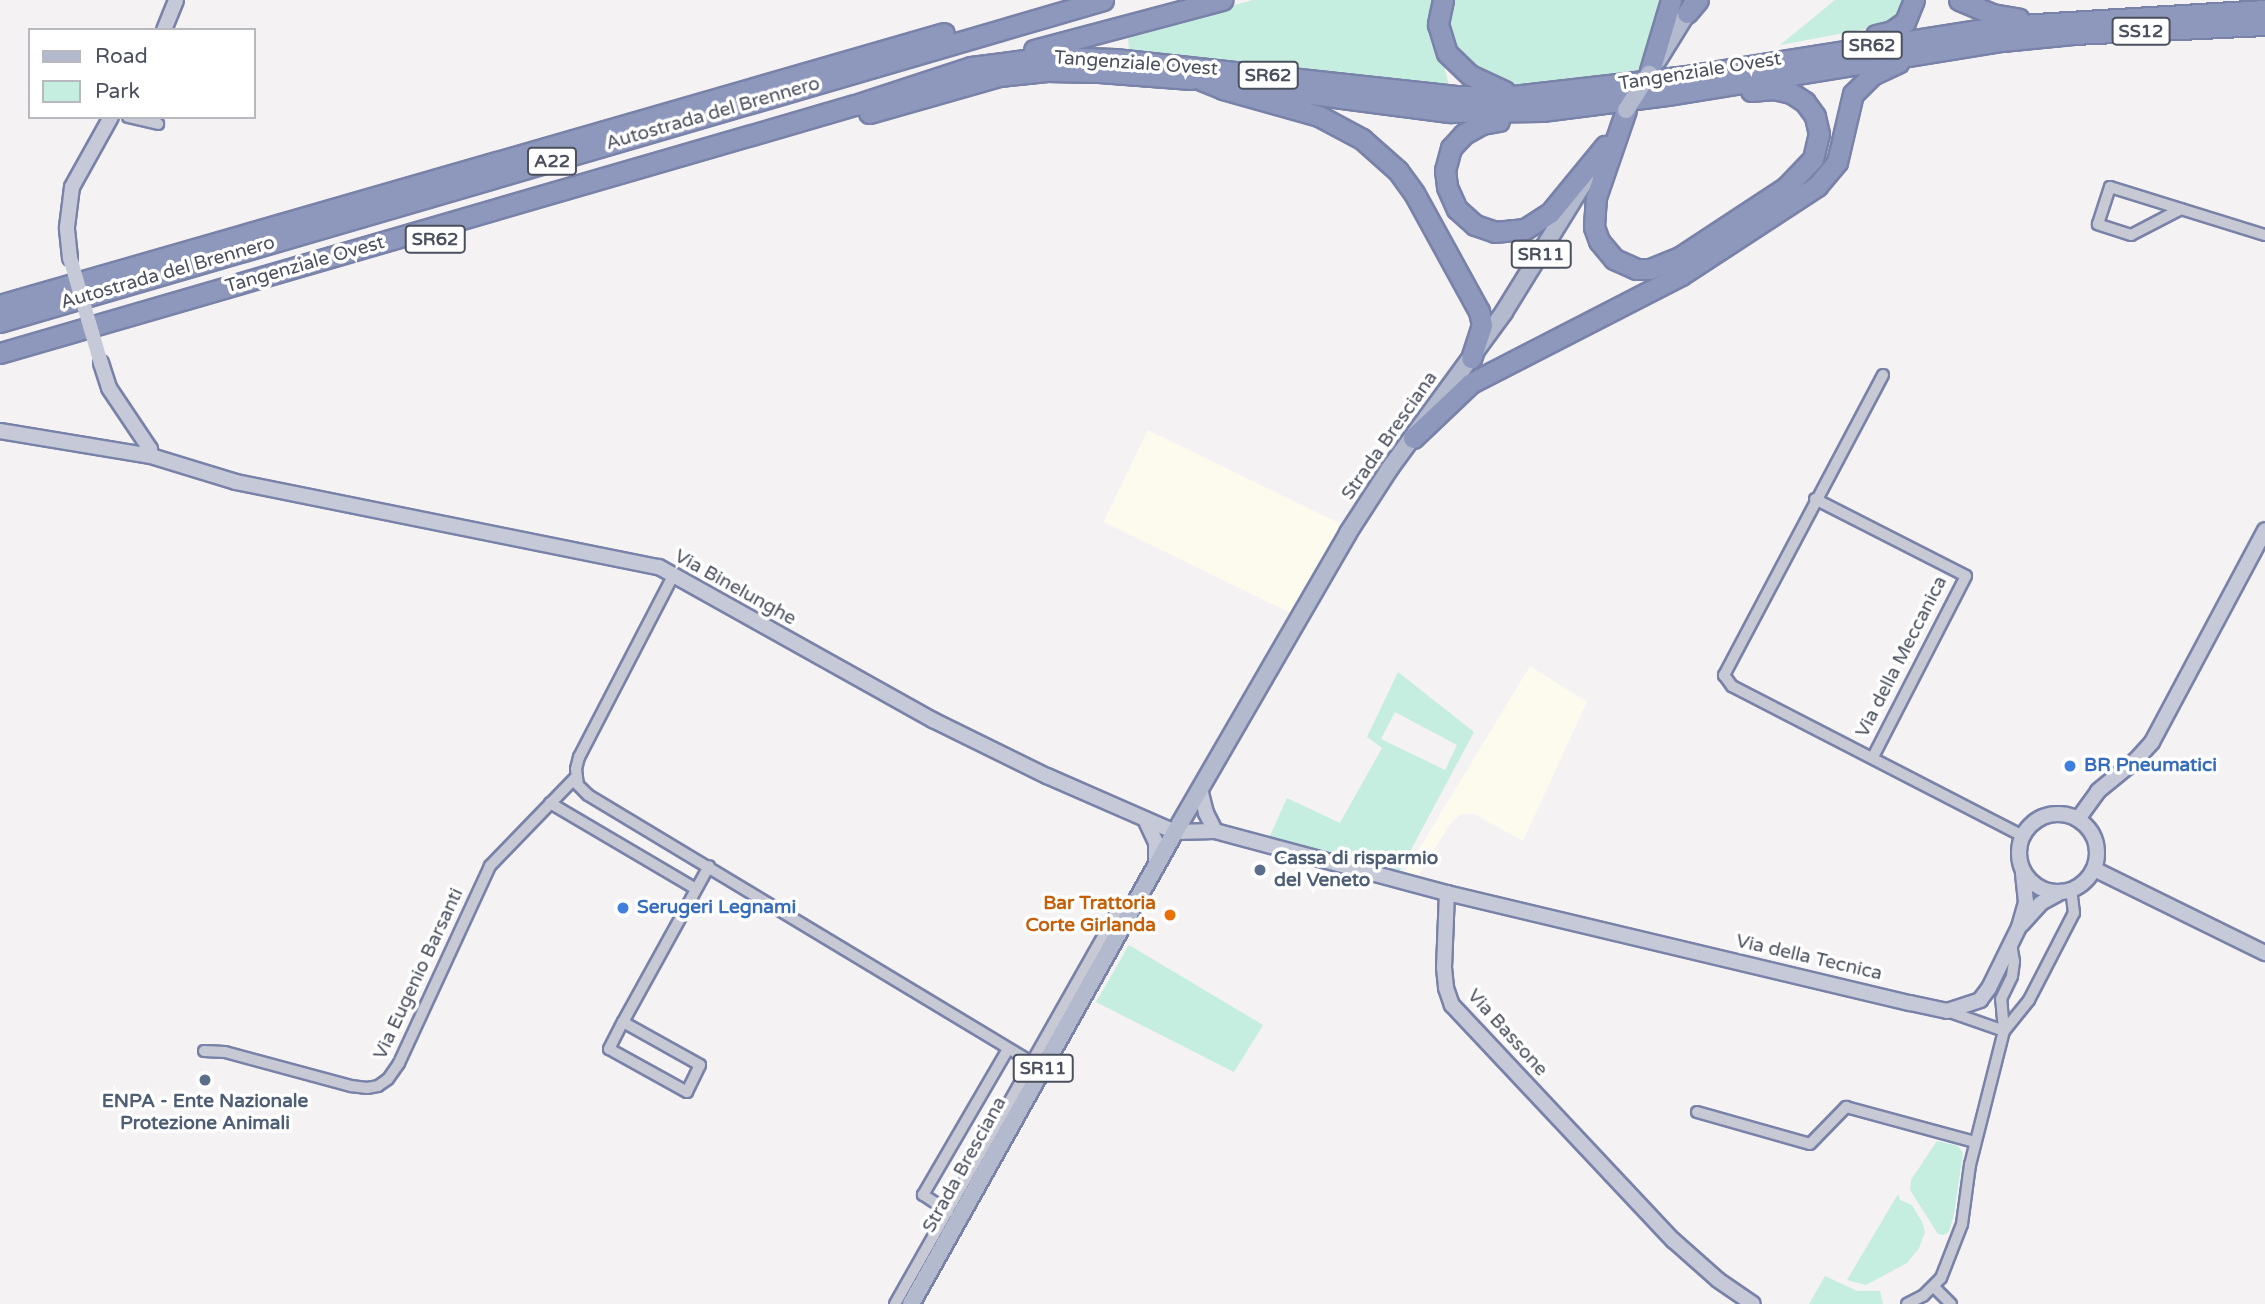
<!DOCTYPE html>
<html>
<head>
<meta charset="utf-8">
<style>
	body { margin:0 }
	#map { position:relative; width:2265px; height:1304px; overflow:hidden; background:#f4f2f2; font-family:"Varela Round",sans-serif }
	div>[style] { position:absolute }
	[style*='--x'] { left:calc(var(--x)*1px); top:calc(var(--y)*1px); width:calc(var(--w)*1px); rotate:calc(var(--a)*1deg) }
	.commercial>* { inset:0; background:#fcfbee; transform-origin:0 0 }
	.green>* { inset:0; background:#c5ede0 }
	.roads { filter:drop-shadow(2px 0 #7982a8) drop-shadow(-2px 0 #7982a8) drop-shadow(0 2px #7982a8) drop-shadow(0 -2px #7982a8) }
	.street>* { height:10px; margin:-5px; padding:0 5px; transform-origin:5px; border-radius:5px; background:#c7cad5 }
	.secondary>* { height:14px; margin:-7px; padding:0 7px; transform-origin:7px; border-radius:7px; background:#c6cad8 }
	.secondary>.ring { margin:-7px; padding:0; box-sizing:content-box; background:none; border:14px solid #c6cad8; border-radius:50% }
	.primary>* { height:16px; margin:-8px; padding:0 8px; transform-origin:8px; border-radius:8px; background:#b4bace }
	.highway>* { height:19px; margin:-9.5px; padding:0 9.5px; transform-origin:9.5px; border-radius:9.5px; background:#8e97bc }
	.secondary-bridge>* { height:14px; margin:-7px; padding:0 7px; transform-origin:7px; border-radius:7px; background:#c6cad8 }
	.primary-bridge>* { height:16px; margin:-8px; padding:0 8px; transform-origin:8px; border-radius:8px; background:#b4bace }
	.dots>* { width:19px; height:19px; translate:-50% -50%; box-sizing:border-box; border:4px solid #fff; border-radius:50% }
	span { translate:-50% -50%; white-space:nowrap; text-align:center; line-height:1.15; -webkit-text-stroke:7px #fff; paint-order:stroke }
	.shield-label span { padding:2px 5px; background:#fff; border:2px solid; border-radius:5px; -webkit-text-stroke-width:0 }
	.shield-label { font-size:18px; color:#4b505e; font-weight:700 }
	.street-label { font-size:19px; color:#4b505e }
	.shop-label { font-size:19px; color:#366cbe; font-weight:700 }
	.left { translate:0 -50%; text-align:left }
	.service-label { font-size:19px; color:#4e5e75; font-weight:700 }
	.food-label { font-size:19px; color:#c56008; font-weight:700 }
	.right { translate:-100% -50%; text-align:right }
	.legend { position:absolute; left:28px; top:28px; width:228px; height:91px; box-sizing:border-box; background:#fff; border:2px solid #b7b9bf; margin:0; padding:9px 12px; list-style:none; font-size:21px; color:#4b505e }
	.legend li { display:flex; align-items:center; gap:14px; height:35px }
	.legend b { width:35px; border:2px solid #b7b9bf }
</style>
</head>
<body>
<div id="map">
	<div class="commercial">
		<div style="left:1148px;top:430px;width:218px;height:102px;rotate:26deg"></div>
		<div style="clip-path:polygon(1530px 666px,1587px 702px,1523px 841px,1474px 814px,1461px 814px,1450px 824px,1418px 876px,1405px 872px)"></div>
	</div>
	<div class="green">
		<div style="clip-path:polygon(1253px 0,1436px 0,1441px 55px,1450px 89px,1129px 52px,1128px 34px)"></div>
		<div style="clip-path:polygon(1450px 0,1668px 0,1659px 33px,1632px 79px,1516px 86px,1497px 82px,1477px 72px,1448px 41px,1445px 22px)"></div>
		<div style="clip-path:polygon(1835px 0,1905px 0,1903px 10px,1893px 24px,1780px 45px)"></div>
		<div style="clip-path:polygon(evenodd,1398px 672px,1474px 732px,1399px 872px,1269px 838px,1287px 798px,1340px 823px,1382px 748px,1367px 737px,1398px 672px,1395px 712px,1457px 745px,1445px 770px,1381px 739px,1395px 712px)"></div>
		<div style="clip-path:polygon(1129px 945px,1263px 1025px,1234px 1072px,1096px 1002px)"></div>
		<div style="clip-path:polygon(1937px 1141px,1958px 1146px,1963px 1153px,1954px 1214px,1949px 1232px,1943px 1235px,1938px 1234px,1910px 1190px,1911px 1180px)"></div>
		<div style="clip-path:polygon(1898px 1194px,1900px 1200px,1912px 1205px,1922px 1222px,1925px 1232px,1919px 1248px,1907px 1263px,1866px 1285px,1847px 1280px)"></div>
		<div style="clip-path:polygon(1825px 1276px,1857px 1291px,1880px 1291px,1883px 1304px,1809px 1304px)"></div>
	</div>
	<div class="roads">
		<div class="street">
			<div style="--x:128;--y:117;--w:31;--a:13"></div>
			<div style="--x:2181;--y:209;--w:56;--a:152.5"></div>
			<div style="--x:2131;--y:235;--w:35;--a:-162"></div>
			<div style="--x:2098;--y:224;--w:39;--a:-72"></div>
			<div style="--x:2110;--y:187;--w:162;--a:17.2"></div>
			<div style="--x:1883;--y:375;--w:340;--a:117.9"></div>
			<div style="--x:1724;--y:675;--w:14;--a:54"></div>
			<div style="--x:1732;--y:686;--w:326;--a:27.3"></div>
			<div style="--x:1815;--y:499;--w:169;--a:27"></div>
			<div style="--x:1966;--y:576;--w:203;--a:117.2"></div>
			<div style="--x:674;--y:574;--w:206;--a:117.4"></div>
			<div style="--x:579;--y:757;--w:12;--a:104"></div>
			<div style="--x:576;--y:769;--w:16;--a:83"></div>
			<div style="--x:578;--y:785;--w:14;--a:45"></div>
			<div style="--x:588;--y:795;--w:531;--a:31.06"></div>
			<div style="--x:550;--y:803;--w:169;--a:30.5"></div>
			<div style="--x:1947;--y:1011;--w:60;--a:19.3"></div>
			<div style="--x:623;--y:1022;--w:88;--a:29.2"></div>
			<div style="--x:700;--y:1065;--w:30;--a:116"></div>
			<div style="--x:687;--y:1092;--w:89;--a:-151.1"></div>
			<div style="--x:609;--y:1049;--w:30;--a:-63"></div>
			<div style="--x:623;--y:1022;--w:178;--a:-61.1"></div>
			<div style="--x:2004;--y:1031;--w:40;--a:-51"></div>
			<div style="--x:2029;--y:1000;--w:98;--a:-62.7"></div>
			<div style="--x:2074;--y:913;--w:23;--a:-97"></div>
			<div style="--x:204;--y:1051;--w:21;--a:3"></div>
			<div style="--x:225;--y:1052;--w:131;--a:15.1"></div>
			<div style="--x:351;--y:1086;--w:16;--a:7"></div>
			<div style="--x:367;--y:1088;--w:11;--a:-10"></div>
			<div style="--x:378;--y:1086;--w:12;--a:-35"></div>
			<div style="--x:388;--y:1079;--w:19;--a:-55"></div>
			<div style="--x:399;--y:1063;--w:217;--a:-65.2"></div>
			<div style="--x:490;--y:866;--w:124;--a:-46"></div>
			<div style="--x:1697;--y:1112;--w:117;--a:15.8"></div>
			<div style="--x:1810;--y:1144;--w:52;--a:-45.8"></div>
			<div style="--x:1846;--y:1107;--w:134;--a:15.2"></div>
			<div style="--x:948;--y:1211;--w:30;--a:-147"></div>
			<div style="--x:923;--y:1195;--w:169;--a:-59.8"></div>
			<div style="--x:1934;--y:1287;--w:24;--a:45"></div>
			<div style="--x:895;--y:1304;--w:451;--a:-60.5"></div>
			<div style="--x:1117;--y:911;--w:18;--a:-16"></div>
			<div style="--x:1907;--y:1304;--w:18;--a:-27"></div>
			<div style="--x:1923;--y:1296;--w:25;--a:-45"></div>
			<div style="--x:1941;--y:1278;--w:58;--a:-68.7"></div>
			<div style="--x:1962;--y:1224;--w:60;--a:-82.3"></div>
			<div style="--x:1970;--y:1165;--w:138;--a:-75.8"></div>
			<div style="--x:2004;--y:1031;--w:32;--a:-95"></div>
			<div style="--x:2001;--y:999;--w:25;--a:-64"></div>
			<div style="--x:2012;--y:976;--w:15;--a:-82"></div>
			<div style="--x:2014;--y:961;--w:17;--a:-100"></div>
		</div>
		<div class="secondary">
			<div style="--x:164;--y:30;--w:32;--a:-68"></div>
			<div style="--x:70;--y:258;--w:31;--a:-96"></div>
			<div style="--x:67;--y:227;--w:40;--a:-82.9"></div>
			<div style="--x:72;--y:187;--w:80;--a:-60.9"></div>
			<div style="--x:101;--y:363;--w:26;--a:72"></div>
			<div style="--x:109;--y:388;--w:73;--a:56.1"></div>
			<div style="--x:150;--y:449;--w:7;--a:82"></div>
			<div style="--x:0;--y:431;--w:153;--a:9.4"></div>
			<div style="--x:151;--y:456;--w:89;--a:17"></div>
			<div style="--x:236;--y:482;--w:431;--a:11.4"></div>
			<div style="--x:659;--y:567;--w:314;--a:29.2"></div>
			<div style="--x:933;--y:720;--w:127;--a:26.2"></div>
			<div style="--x:1047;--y:776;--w:140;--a:23.6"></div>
			<div style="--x:1175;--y:832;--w:40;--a:-1.4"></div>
			<div style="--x:1215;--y:831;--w:240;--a:15"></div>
			<div style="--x:1447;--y:893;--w:476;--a:13.4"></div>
			<div style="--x:1910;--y:1003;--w:38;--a:12"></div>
			<div style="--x:1947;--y:1011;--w:35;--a:-18"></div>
			<div style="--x:1980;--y:1000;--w:15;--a:-53"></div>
			<div style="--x:1989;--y:988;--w:68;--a:-63.8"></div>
			<div style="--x:2019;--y:927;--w:26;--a:-74"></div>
			<div style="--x:2026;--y:902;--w:30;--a:-96"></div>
			<div style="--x:1200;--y:789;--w:25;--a:76"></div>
			<div style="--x:1206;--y:813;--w:20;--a:63"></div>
			<div class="ring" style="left:2019px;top:814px;width:64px;height:64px"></div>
			<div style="--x:1145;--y:819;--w:26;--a:65"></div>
			<div style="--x:1156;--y:843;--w:25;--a:90"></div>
			<div style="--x:2078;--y:819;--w:34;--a:-54"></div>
			<div style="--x:2098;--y:791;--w:49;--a:-39.2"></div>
			<div style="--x:2136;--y:760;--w:24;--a:-48"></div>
			<div style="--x:2152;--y:742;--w:240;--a:-61.9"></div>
			<div style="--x:2094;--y:869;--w:191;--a:26.2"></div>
			<div style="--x:1447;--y:893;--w:75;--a:92.3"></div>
			<div style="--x:1444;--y:968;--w:20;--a:84"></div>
			<div style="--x:1446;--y:988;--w:18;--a:71"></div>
			<div style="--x:1452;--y:1005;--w:323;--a:46.8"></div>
			<div style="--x:1673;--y:1240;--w:60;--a:41.6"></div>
			<div style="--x:1718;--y:1280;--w:42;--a:34.4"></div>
			<div style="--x:2022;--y:924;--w:28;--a:-48"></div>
			<div style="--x:2041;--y:903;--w:23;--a:-29"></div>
		</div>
		<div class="primary">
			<div style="--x:1658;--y:60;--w:65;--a:-58.3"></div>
			<div style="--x:911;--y:1304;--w:541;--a:-60.78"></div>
			<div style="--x:1175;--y:832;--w:345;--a:-59.9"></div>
			<div style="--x:1348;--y:533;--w:77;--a:-57.1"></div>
			<div style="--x:1390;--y:468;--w:193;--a:-53.8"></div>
			<div style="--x:1504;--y:312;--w:156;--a:-58.3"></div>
		</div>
		<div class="highway">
			<div style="--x:1443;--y:0;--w:25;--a:102"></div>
			<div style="--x:1438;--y:24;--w:30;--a:73"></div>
			<div style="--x:1447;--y:53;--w:32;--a:44"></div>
			<div style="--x:1470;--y:75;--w:38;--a:25"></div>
			<div style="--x:1959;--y:0;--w:36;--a:23"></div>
			<div style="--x:1992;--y:14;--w:27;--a:10"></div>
			<div style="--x:1687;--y:13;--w:17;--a:-50"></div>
			<div style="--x:1876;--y:35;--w:16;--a:-14"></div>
			<div style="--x:1892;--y:31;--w:16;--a:-35"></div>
			<div style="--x:1905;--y:22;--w:24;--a:-68"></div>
			<div style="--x:1034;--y:50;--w:195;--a:-14.9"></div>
			<div style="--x:1649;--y:74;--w:77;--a:-73.4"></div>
			<div style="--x:1201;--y:80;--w:24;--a:22"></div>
			<div style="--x:1223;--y:89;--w:100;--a:15.7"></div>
			<div style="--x:1319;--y:116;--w:49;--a:28.1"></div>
			<div style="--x:1362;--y:139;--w:48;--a:41.6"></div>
			<div style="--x:1398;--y:171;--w:27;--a:54"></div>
			<div style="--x:1414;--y:193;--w:135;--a:61.2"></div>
			<div style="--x:1479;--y:311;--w:14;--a:78"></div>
			<div style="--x:1482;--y:325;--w:35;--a:108"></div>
			<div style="--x:1234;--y:84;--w:219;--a:7.4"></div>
			<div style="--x:1451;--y:112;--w:91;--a:-0.6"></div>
			<div style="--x:1542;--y:111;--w:126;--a:-7.3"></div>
			<div style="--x:1667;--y:95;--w:339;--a:-9.2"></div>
			<div style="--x:2002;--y:41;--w:71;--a:-5.6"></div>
			<div style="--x:2073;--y:34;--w:192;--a:-2.7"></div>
			<div style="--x:1626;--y:110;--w:92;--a:109"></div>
			<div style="--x:1596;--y:197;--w:30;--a:94"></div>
			<div style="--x:1594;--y:227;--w:15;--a:70"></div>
			<div style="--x:1599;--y:241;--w:23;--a:50"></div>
			<div style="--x:1614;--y:259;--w:24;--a:24"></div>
			<div style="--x:1636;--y:269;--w:14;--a:0"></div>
			<div style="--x:1650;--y:269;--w:32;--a:-22"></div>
			<div style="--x:1680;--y:257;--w:127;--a:-33.4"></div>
			<div style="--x:1786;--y:187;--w:39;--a:-46"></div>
			<div style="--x:1813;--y:159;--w:26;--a:-77"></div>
			<div style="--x:1819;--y:134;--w:18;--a:-103"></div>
			<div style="--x:1815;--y:116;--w:17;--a:-126"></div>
			<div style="--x:1805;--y:102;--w:17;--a:-147"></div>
			<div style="--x:1791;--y:93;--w:17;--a:-167"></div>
			<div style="--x:1774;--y:89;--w:23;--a:175"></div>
			<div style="--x:869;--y:113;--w:135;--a:-15.9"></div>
			<div style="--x:999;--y:76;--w:48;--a:-5.9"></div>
			<div style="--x:1047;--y:71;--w:52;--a:1.1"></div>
			<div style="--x:1099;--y:72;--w:92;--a:4.4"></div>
			<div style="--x:1499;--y:121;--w:17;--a:170"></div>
			<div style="--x:1482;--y:124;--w:21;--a:151"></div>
			<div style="--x:1464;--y:134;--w:19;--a:133"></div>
			<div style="--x:1451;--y:148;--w:23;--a:105"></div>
			<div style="--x:1445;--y:170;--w:17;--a:83"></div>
			<div style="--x:1447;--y:187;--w:24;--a:66"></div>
			<div style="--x:1457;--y:209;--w:24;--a:42"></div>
			<div style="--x:1475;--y:225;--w:21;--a:19"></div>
			<div style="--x:1495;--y:232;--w:30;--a:-6"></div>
			<div style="--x:1525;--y:229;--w:30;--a:-33"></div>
			<div style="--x:1550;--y:213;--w:87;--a:-50.6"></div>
			<div style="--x:0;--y:305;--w:982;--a:-16.07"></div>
			<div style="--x:0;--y:322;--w:1149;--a:-16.27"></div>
			<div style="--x:0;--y:353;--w:890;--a:-16.18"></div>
			<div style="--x:855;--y:105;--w:122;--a:-18.1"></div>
			<div style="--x:971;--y:67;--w:77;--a:-7.5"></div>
			<div style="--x:1047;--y:57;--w:68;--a:1.7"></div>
			<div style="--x:1115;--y:59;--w:343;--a:6.2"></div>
			<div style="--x:1456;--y:96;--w:57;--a:0"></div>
			<div style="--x:1513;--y:96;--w:175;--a:-6.6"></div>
			<div style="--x:1687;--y:76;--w:321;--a:-9"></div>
			<div style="--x:2004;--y:26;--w:261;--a:-3.5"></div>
			<div style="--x:1413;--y:438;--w:80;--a:-43.5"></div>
			<div style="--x:1471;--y:383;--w:236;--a:-27.2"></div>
			<div style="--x:1681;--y:275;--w:163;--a:-33.2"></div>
			<div style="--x:1817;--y:186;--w:31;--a:-50"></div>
			<div style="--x:1837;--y:162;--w:70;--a:-76.8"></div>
			<div style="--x:1853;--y:94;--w:27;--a:-45"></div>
			<div style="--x:1872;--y:75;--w:29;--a:-25"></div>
		</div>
	</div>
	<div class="secondary-bridge">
		<div style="--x:70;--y:258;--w:109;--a:73.6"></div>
	</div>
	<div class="primary-bridge">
		<div style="--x:1626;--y:110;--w:43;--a:-57.4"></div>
	</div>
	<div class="dots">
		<div style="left:2070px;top:766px;background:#3f7fe0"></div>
		<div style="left:1260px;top:870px;background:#5c6f8a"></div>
		<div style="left:623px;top:908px;background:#3f7fe0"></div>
		<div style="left:1170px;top:915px;background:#e8710a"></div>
		<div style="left:205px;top:1080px;background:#5c6f8a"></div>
	</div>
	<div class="shield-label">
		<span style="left:2141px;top:31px">SS12</span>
		<span style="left:1872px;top:45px">SR62</span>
		<span style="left:1268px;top:75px">SR62</span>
		<span style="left:552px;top:161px">A22</span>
		<span style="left:435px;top:239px">SR62</span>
		<span style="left:1541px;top:254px">SR11</span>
		<span style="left:1043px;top:1068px">SR11</span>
	</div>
	<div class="street-label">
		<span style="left:1136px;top:64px;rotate:4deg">Tangenziale Ovest</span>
		<span style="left:1700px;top:72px;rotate:-9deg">Tangenziale Ovest</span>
		<span style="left:713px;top:114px;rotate:-16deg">Autostrada del Brennero</span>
		<span style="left:305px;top:265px;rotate:-16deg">Tangenziale Ovest</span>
		<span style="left:168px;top:273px;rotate:-16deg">Autostrada del Brennero</span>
		<span style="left:1390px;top:436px;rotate:-55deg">Strada Bresciana</span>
		<span style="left:735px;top:588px;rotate:29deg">Via Binelunghe</span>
		<span style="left:1902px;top:657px;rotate:-63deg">Via della Meccanica</span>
		<span style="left:1809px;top:958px;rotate:13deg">Via della Tecnica</span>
		<span style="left:419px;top:974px;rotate:-65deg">Via Eugenio Barsanti</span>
		<span style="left:1507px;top:1033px;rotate:48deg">Via Bassone</span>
		<span style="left:965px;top:1165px;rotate:-61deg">Strada Bresciana</span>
	</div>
	<div class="shop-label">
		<span class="left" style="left:2084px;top:766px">BR Pneumatici</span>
		<span class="left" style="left:637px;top:908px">Serugeri Legnami</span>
	</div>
	<div class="service-label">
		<span class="left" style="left:1274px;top:870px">Cassa di risparmio<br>del Veneto</span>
		<span style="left:205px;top:1113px">ENPA - Ente Nazionale<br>Protezione Animali</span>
	</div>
	<div class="food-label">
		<span class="right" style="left:1156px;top:915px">Bar Trattoria<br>Corte Girlanda</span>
	</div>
	<ul class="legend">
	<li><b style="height:9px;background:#b4bace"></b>Road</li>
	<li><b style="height:19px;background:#c5ede0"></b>Park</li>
	</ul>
</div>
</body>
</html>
